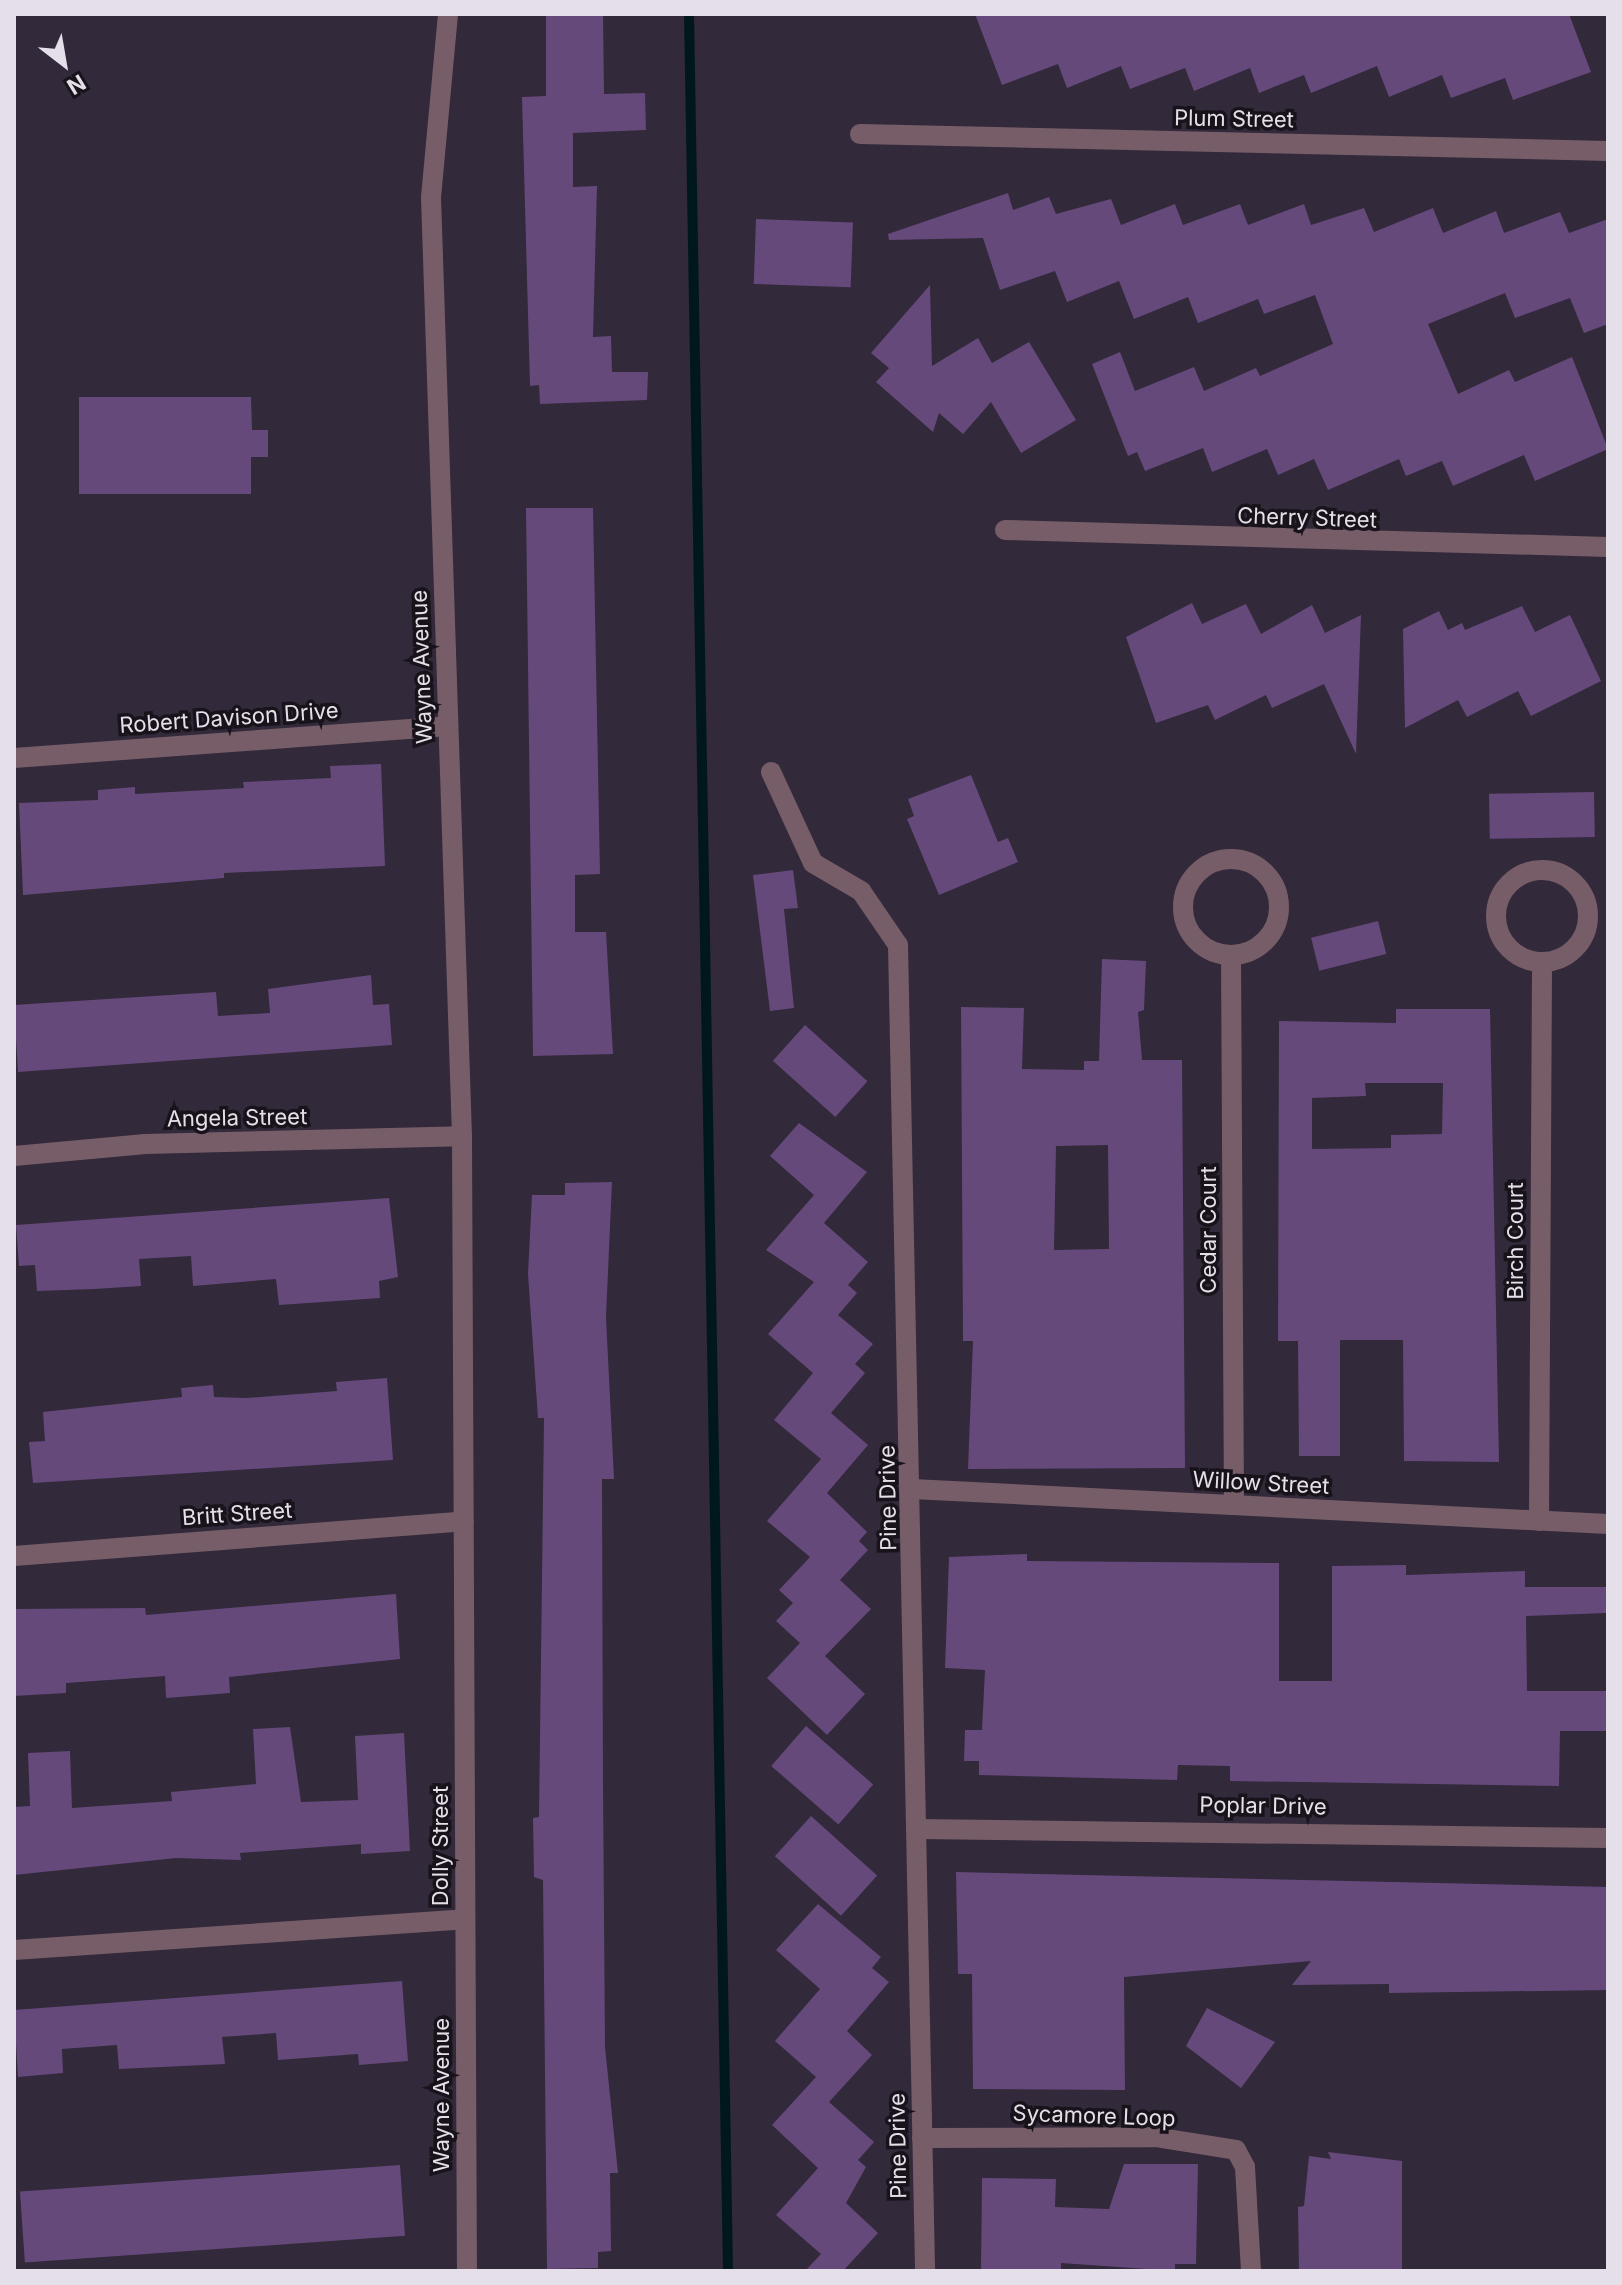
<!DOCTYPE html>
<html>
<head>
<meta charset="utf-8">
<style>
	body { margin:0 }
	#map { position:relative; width:1622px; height:2285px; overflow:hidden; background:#32293a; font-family:Inter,sans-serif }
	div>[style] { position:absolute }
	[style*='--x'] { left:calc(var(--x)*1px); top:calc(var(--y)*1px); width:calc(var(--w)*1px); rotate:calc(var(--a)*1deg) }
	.stream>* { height:10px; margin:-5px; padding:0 5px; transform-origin:5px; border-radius:5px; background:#00181c }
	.building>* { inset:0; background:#65497b; transform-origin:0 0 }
	.minor>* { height:20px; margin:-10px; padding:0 10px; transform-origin:10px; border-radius:10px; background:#775d68 }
	.minor>.ring { margin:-10px; padding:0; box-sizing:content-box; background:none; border:20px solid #775d68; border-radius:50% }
	span { translate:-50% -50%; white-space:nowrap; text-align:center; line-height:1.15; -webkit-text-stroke:7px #18131b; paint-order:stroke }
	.street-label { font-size:22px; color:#e5dfea }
	.frame { position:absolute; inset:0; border:16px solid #e5dfea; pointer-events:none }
	.north { position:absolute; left:24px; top:24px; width:80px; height:80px; -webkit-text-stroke:6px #18131b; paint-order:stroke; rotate:149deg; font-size:22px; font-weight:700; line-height:32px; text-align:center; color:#e5dfea }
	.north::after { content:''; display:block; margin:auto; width:28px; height:36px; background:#e5dfea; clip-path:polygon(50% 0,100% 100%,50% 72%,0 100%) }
</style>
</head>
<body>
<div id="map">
	<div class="stream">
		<div style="--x:689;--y:14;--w:2257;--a:89.01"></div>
	</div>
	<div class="building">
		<div style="clip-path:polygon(546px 14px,603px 14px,604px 94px,645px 93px,646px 130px,573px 133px,573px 187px,597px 186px,593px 337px,611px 336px,612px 372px,648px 372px,647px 400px,540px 404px,539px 385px,530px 386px,522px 97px,546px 96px)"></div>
		<div style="clip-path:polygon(975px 14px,1569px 14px,1591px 72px,1513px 100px,1505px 78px,1451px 98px,1442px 75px,1389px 97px,1377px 66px,1311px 93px,1304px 75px,1259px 93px,1250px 68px,1194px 91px,1185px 68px,1130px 89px,1121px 66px,1067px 88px,1058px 64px,1002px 85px)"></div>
		<div style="clip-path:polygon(1008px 193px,1013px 210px,1049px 197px,1056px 214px,1111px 199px,1121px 225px,1175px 204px,1183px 225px,1240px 204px,1248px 225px,1304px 204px,1311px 225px,1364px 208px,1374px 232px,1433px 208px,1443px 233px,1496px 211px,1504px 233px,1560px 212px,1569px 233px,1608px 219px,1608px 324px,1584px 333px,1570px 298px,1515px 318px,1505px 293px,1428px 324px,1458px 394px,1509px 370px,1515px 382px,1572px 357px,1608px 449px,1535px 481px,1524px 455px,1453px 486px,1442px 461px,1406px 476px,1399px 459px,1328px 490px,1314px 459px,1278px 475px,1267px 449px,1212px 472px,1203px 448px,1145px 471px,1137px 452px,1128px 456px,1092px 364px,1120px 352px,1135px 391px,1194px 367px,1204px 391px,1256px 368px,1260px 376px,1333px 344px,1315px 295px,1264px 314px,1258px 299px,1198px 323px,1188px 297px,1134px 319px,1119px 281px,1067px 302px,1055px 271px,1000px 290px,983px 238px,889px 240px,888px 234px)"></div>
		<div style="left:756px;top:219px;width:97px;height:65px;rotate:2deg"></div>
		<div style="clip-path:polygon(930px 285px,932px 366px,978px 338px,992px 363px,1029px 342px,1076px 420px,1021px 453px,991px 402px,963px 434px,939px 413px,933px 432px,876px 382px,889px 368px,871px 353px)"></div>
		<div style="clip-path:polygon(79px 397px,251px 397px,252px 430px,268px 430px,268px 457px,251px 457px,251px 494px,79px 494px)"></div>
		<div style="clip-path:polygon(526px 508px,593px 508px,600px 874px,575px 875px,575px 932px,606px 932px,613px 1054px,533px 1056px)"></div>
		<div style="clip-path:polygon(1192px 603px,1202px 624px,1246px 604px,1261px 634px,1312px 605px,1325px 633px,1361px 615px,1356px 754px,1324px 684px,1272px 708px,1266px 695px,1215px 720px,1208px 705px,1156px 723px,1126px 637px)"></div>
		<div style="clip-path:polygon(1522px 606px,1535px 632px,1570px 615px,1601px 681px,1531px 716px,1518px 691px,1467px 717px,1458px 700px,1405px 728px,1403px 629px,1439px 611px,1448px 630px,1462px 623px,1465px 630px)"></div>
		<div style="clip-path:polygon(381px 764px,385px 866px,224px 873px,224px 878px,23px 895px,19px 803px,98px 800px,98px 790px,135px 787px,135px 794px,244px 788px,243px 782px,331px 778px,330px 766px)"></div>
		<div style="clip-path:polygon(971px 775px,998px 842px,1008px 838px,1018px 862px,939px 895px,907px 819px,914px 816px,908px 799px)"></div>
		<div style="left:1594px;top:792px;width:45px;height:105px;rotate:89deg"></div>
		<div style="clip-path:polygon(793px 870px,798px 908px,784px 909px,794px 1008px,770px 1011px,753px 875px)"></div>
		<div style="left:1378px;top:921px;width:34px;height:69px;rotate:76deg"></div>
		<div style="clip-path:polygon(evenodd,1102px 959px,1146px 961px,1144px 1010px,1138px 1012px,1142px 1060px,1182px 1060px,1185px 1468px,968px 1469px,973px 1341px,963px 1341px,961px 1007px,1024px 1008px,1022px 1069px,1084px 1070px,1084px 1061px,1099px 1061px,1102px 959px,1108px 1145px,1109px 1249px,1054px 1250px,1056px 1146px,1108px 1145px)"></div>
		<div style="clip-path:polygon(371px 975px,373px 1005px,389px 1004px,392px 1045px,18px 1072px,14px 1005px,216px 992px,218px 1016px,270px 1013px,268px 989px)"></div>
		<div style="clip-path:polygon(evenodd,1396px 1009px,1490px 1009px,1499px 1462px,1404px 1461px,1403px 1340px,1340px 1340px,1340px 1456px,1299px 1456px,1298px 1341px,1278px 1341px,1279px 1021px,1396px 1023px,1396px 1009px,1365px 1083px,1443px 1083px,1442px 1134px,1391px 1135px,1391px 1148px,1312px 1149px,1312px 1098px,1366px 1096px,1365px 1083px)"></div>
		<div style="left:805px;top:1025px;width:84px;height:48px;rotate:42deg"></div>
		<div style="clip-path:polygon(799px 1123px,867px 1172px,824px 1223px,868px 1262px,848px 1285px,857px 1293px,838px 1315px,873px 1344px,855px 1364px,865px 1373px,831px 1413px,868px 1445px,827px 1493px,867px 1532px,859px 1541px,868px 1550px,840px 1580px,871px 1609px,825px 1656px,865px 1694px,827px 1735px,767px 1678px,800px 1643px,776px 1621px,793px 1603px,779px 1590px,810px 1557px,767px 1521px,821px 1459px,774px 1420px,813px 1373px,768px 1334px,814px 1282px,766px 1250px,814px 1195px,770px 1156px)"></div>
		<div style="clip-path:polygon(612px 1182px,606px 1317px,614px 1479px,602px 1479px,603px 1784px,605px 2047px,618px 2173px,610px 2173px,611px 2251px,598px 2252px,598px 2268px,547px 2269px,543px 1880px,534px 1877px,533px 1818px,539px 1817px,544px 1418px,538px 1418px,528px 1274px,532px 1195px,565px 1195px,565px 1183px)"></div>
		<div style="clip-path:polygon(389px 1198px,398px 1277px,379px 1281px,380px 1298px,279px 1305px,276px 1279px,193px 1286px,191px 1256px,139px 1259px,141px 1286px,94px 1289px,37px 1291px,35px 1265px,19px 1266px,16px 1225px)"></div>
		<div style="clip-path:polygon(387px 1378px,393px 1460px,33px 1483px,29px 1442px,45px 1441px,43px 1412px,182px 1397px,181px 1388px,213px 1385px,214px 1397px,246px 1398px,337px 1391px,336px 1382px)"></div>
		<div style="clip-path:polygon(1027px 1554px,1027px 1561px,1279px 1563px,1279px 1681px,1332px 1681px,1332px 1566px,1406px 1565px,1406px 1575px,1525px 1571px,1525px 1587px,1606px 1587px,1606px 1613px,1526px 1616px,1527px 1691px,1607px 1691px,1608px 1731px,1560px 1731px,1559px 1786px,1230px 1781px,1230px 1766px,1178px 1765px,1177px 1780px,979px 1775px,979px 1761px,964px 1761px,965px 1730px,982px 1730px,985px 1670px,945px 1668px,949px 1557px)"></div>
		<div style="clip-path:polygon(396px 1594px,400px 1659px,229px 1677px,230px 1693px,166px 1698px,165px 1676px,66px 1683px,66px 1693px,14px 1696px,14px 1609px,145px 1608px,146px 1615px)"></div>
		<div style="left:806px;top:1726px;width:89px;height:53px;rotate:41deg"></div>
		<div style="clip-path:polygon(290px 1727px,301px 1802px,358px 1800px,355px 1736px,404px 1733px,410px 1851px,361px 1854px,361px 1844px,240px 1853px,241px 1860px,176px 1858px,14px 1875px,14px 1807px,30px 1806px,28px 1753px,70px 1751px,72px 1808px,172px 1801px,171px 1792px,256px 1784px,253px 1729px)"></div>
		<div style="left:811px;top:1816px;width:89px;height:54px;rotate:42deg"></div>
		<div style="clip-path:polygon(956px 1872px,1608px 1887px,1608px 1990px,1389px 1993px,1389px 1984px,1292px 1985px,1311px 1961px,1124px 1977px,1125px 2090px,973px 2089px,972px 1974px,958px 1974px)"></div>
		<div style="clip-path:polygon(818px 1904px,881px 1957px,872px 1968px,889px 1982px,847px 2031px,872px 2055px,829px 2102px,874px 2142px,858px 2160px,866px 2167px,846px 2203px,878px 2233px,843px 2271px,805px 2271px,821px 2254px,776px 2215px,818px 2168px,772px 2125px,816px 2077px,775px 2041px,820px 1989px,776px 1950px)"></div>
		<div style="clip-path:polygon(402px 1981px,408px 2061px,359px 2065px,358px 2054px,278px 2060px,276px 2033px,222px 2037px,225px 2064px,119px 2069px,117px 2045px,62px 2049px,63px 2073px,18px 2077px,14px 2010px)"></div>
		<div style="clip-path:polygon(1207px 2008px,1275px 2042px,1241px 2088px,1186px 2046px)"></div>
		<div style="clip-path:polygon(1328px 2152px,1402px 2161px,1402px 2271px,1299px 2271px,1298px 2207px,1304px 2206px,1309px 2156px,1331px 2159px)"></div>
		<div style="clip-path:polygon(1124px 2164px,1198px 2164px,1196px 2264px,1175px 2264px,1175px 2271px,1061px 2263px,1061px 2271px,981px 2271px,982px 2178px,1056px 2179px,1055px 2207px,1109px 2209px)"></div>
		<div style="left:400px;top:2165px;width:71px;height:381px;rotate:86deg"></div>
	</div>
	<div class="minor">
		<div style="--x:448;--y:14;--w:184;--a:95.3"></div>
		<div style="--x:431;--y:197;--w:940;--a:88.11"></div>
		<div style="--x:462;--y:1136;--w:1135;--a:89.75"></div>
		<div style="--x:860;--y:134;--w:748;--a:1.3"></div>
		<div style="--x:1005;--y:530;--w:603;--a:1.61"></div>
		<div style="--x:14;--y:758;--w:435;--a:-4.2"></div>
		<div style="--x:771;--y:772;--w:100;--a:65.2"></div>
		<div style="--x:813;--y:863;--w:56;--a:30.3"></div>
		<div style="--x:861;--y:891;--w:65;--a:55.6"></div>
		<div style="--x:898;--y:945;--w:1326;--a:88.83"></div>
		<div class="ring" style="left:1183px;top:859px;width:76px;height:76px"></div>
		<div class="ring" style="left:1496px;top:870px;width:72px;height:72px"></div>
		<div style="--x:1231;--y:955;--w:550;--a:89.69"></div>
		<div style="--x:14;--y:1156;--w:132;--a:-5.2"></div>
		<div style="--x:145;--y:1144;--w:317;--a:-1.4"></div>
		<div style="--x:912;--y:1489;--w:697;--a:2.88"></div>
		<div style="--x:1539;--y:1521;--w:559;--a:-89.69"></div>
		<div style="--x:14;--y:1556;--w:451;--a:-4.4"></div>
		<div style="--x:917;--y:1829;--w:691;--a:0.75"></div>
		<div style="--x:14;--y:1950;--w:452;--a:-3.9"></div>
		<div style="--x:922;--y:2138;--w:233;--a:-0.2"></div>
		<div style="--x:1155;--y:2137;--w:82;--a:9.1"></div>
		<div style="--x:1236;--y:2150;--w:19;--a:62"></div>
		<div style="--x:1245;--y:2167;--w:104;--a:86.7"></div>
	</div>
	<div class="street-label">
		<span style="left:1234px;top:119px;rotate:1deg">Plum Street</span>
		<span style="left:1307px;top:518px;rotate:2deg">Cherry Street</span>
		<span style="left:422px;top:667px;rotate:-92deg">Wayne Avenue</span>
		<span style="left:229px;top:718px;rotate:-4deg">Robert Davison Drive</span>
		<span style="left:237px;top:1118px;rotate:-1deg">Angela Street</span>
		<span style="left:1209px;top:1230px;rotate:-90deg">Cedar Court</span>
		<span style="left:1516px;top:1241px;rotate:-90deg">Birch Court</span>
		<span style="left:1261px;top:1483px;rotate:3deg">Willow Street</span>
		<span style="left:888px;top:1498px;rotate:-91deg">Pine Drive</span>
		<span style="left:237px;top:1514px;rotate:-4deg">Britt Street</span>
		<span style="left:1263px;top:1806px;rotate:1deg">Poplar Drive</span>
		<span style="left:441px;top:1846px;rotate:-90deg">Dolly Street</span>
		<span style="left:442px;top:2095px;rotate:-90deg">Wayne Avenue</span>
		<span style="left:1094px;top:2116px;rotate:2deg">Sycamore Loop</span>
		<span style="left:898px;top:2146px;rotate:-91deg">Pine Drive</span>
	</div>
	<div class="frame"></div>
	<div class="north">N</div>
</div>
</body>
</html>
